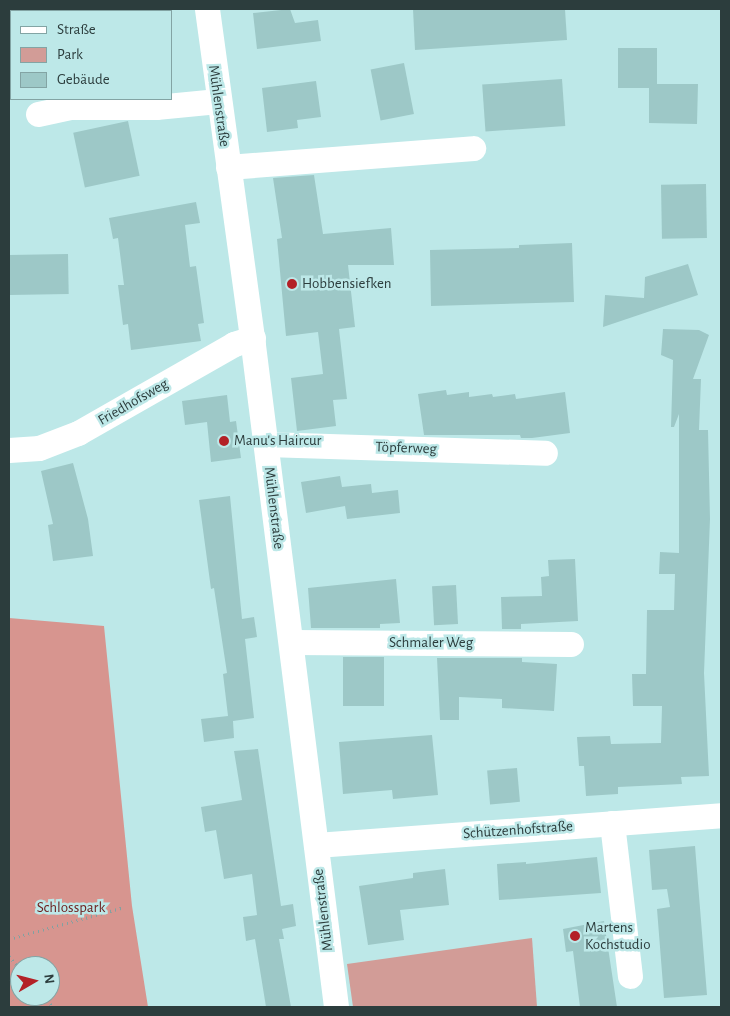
<!DOCTYPE html>
<html>
<head>
<meta charset="utf-8">
<style>
	body { margin:0 }
	#map { position:relative; width:730px; height:1016px; overflow:hidden; background:#bde8e8; font-family:"Alegreya Sans",sans-serif }
	div>[style] { position:absolute }
	[style*='--x'] { left:calc(var(--x)*1px); top:calc(var(--y)*1px); width:calc(var(--w)*1px); rotate:calc(var(--a)*1deg) }
	.green>* { inset:0; background:#d29c97 }
	.forest>* { inset:0; background:#d7958f }
	.building>* { inset:0; background:#9dc8c7; transform-origin:0 0 }
	.path>* { height:3px; margin-top:-1.5px; transform-origin:0; background:repeating-linear-gradient(90deg,#81a1a1 0 1px,transparent 0 5px) }
	.minor>* { height:25px; margin:-12.5px; padding:0 12.5px; transform-origin:12.5px; border-radius:12.5px; background:#fff }
	.dots>* { width:14px; height:14px; translate:-50% -50%; box-sizing:border-box; border:2px solid #bde8e8; border-radius:50% }
	span { translate:-50% -50%; white-space:nowrap; text-align:center; line-height:1.15; -webkit-text-stroke:5px #bde8e8; paint-order:stroke }
	.street-label { font-size:15px; color:#2c3d3d }
	.poi-label { font-size:15px; color:#2c3d3d }
	.left { translate:0 -50%; text-align:left }
	.park-label { font-size:15px; color:#6b1d1c }
	.frame { position:absolute; inset:0; border:10px solid #2c3d3d; pointer-events:none }
	.legend { position:absolute; left:10px; top:10px; width:162px; height:90px; box-sizing:border-box; background:#bde8e8; border:1px solid #83a4a4; margin:0; padding:6px 9px; list-style:none; font-size:15px; color:#2c3d3d }
	.legend li { display:flex; align-items:center; gap:10px; height:25px }
	.legend b { width:25px; border:1px solid #83a4a4 }
	.north { position:absolute; left:10px; top:956px; width:50px; height:50px; box-sizing:border-box; background:#bde8e8; border:1px solid #83a4a4; border-radius:50%; rotate:82deg; font-size:14px; font-weight:700; line-height:20px; text-align:center; color:#2c3d3d }
	.north::after { content:''; display:block; margin:auto; width:18px; height:22px; background:#b32127; clip-path:polygon(50% 0,100% 100%,50% 72%,0 100%) }
</style>
</head>
<body>
<div id="map">
	<div class="green">
		<div style="clip-path:polygon(532px 938px,537px 1007px,353px 1007px,347px 964px)"></div>
	</div>
	<div class="forest">
		<div style="clip-path:polygon(evenodd,9px 618px,104px 626px,132px 906px,148px 1007px,9px 1007px,9px 618px,20px 966px,50px 966px,50px 996px,20px 996px,20px 966px)"></div>
	</div>
	<div class="building">
		<div style="clip-path:polygon(290px 9px,295px 23px,318px 20px,321px 41px,257px 49px,253px 13px)"></div>
		<div style="clip-path:polygon(413px 9px,565px 9px,567px 40px,415px 50px)"></div>
		<div style="clip-path:polygon(618px 48px,657px 48px,657px 84px,698px 84px,697px 124px,649px 123px,649px 88px,618px 88px)"></div>
		<div style="left:404px;top:63px;width:52px;height:34px;rotate:79deg"></div>
		<div style="left:562px;top:79px;width:47px;height:80px;rotate:86deg"></div>
		<div style="clip-path:polygon(316px 81px,321px 117px,297px 120px,298px 128px,267px 132px,262px 88px)"></div>
		<div style="left:128px;top:121px;width:56px;height:56px;rotate:78deg"></div>
		<div style="clip-path:polygon(314px 175px,323px 234px,391px 228px,394px 265px,348px 265px,355px 327px,339px 329px,347px 399px,333px 400px,336px 426px,297px 431px,291px 378px,323px 374px,318px 332px,286px 336px,277px 239px,282px 238px,273px 178px)"></div>
		<div style="left:706px;top:184px;width:54px;height:45px;rotate:89deg"></div>
		<div style="clip-path:polygon(196px 202px,200px 223px,185px 225px,190px 267px,196px 266px,204px 323px,198px 324px,201px 341px,131px 350px,128px 324px,123px 325px,118px 285px,124px 285px,118px 238px,113px 239px,109px 218px)"></div>
		<div style="clip-path:polygon(572px 243px,574px 302px,431px 306px,430px 250px,519px 248px,519px 245px)"></div>
		<div style="left:68px;top:254px;width:40px;height:59px;rotate:89deg"></div>
		<div style="clip-path:polygon(688px 264px,698px 295px,603px 327px,605px 295px,644px 298px,645px 277px)"></div>
		<div style="clip-path:polygon(663px 329px,699px 330px,709px 335px,693px 379px,701px 379px,699px 430px,708px 430px,710px 519px,704px 673px,709px 776px,681px 777px,682px 784px,618px 787px,618px 794px,586px 796px,584px 766px,579px 766px,577px 737px,610px 736px,611px 744px,661px 743px,662px 706px,633px 706px,632px 674px,646px 674px,647px 610px,674px 610px,675px 574px,659px 574px,660px 552px,679px 553px,679px 414px,674px 427px,671px 427px,673px 360px,661px 355px)"></div>
		<div style="clip-path:polygon(446px 390px,447px 395px,469px 392px,469px 397px,492px 394px,493px 397px,515px 394px,516px 399px,565px 392px,570px 433px,532px 438px,521px 438px,520px 435px,424px 435px,418px 394px)"></div>
		<div style="clip-path:polygon(227px 395px,230px 422px,236px 421px,241px 458px,211px 462px,207px 422px,185px 425px,182px 401px)"></div>
		<div style="clip-path:polygon(73px 463px,88px 519px,93px 556px,53px 561px,48px 525px,53px 524px,41px 471px)"></div>
		<div style="clip-path:polygon(340px 476px,342px 487px,371px 484px,372px 493px,398px 490px,400px 513px,347px 519px,345px 506px,306px 513px,301px 482px)"></div>
		<div style="clip-path:polygon(230px 496px,242px 619px,254px 617px,257px 637px,245px 639px,254px 718px,233px 721px,234px 738px,204px 742px,201px 719px,228px 716px,223px 674px,227px 673px,214px 588px,211px 589px,199px 500px)"></div>
		<div style="clip-path:polygon(575px 559px,578px 621px,521px 624px,521px 629px,502px 629px,501px 597px,542px 596px,541px 577px,549px 576px,548px 560px)"></div>
		<div style="clip-path:polygon(396px 579px,400px 623px,380px 624px,380px 628px,311px 628px,308px 588px)"></div>
		<div style="left:456px;top:585px;width:39px;height:24px;rotate:87deg"></div>
		<div style="left:343px;top:657px;width:41px;height:49px"></div>
		<div style="clip-path:polygon(437px 658px,522px 658px,522px 662px,557px 664px,554px 711px,502px 708px,502px 699px,459px 697px,459px 720px,440px 720px)"></div>
		<div style="clip-path:polygon(432px 735px,438px 795px,393px 799px,392px 790px,343px 794px,339px 742px)"></div>
		<div style="clip-path:polygon(258px 749px,281px 906px,293px 904px,296px 926px,282px 929px,284px 939px,279px 939px,291px 1007px,266px 1007px,255px 939px,246px 941px,243px 917px,257px 915px,252px 874px,224px 879px,216px 830px,205px 832px,201px 807px,242px 800px,234px 751px)"></div>
		<div style="left:517px;top:768px;width:34px;height:30px;rotate:85deg"></div>
		<div style="clip-path:polygon(695px 846px,707px 995px,664px 998px,657px 909px,670px 907px,667px 889px,652px 890px,649px 850px)"></div>
		<div style="clip-path:polygon(597px 857px,601px 893px,499px 900px,497px 864px,526px 862px,526px 864px)"></div>
		<div style="clip-path:polygon(445px 869px,449px 905px,400px 910px,404px 940px,368px 945px,359px 886px,413px 878px,413px 873px)"></div>
		<div style="clip-path:polygon(604px 921px,617px 1007px,580px 1007px,573px 951px,566px 952px,563px 929px)"></div>
	</div>
	<div class="path">
		<div style="--x:9;--y:939;--w:119;--a:-15.5"></div>
		<div style="--x:9;--y:956;--w:17;--a:50"></div>
		<div style="--x:44;--y:996;--w:14;--a:51"></div>
	</div>
	<div class="minor">
		<div style="--x:207;--y:9;--w:339;--a:82.2"></div>
		<div style="--x:253;--y:345;--w:667;--a:82.85"></div>
		<div style="--x:38;--y:114;--w:33;--a:-12"></div>
		<div style="--x:70;--y:107;--w:86;--a:0"></div>
		<div style="--x:156;--y:107;--w:62;--a:-5.5"></div>
		<div style="--x:228;--y:167;--w:246;--a:-4.4"></div>
		<div style="--x:266;--y:444;--w:279;--a:1.8"></div>
		<div style="--x:9;--y:450;--w:30;--a:-4"></div>
		<div style="--x:39;--y:448;--w:42;--a:-21"></div>
		<div style="--x:78;--y:433;--w:180;--a:-29.7"></div>
		<div style="--x:234;--y:344;--w:20;--a:-18"></div>
		<div style="--x:291;--y:642;--w:280;--a:0.4"></div>
		<div style="--x:612;--y:823;--w:154;--a:83.3"></div>
		<div style="--x:316;--y:845;--w:406;--a:-4.2"></div>
	</div>
	<div class="dots">
		<div style="left:292px;top:284px;background:#b32127"></div>
		<div style="left:224px;top:441px;background:#b32127"></div>
		<div style="left:575px;top:936px;background:#b32127"></div>
	</div>
	<div class="street-label">
		<span style="left:219px;top:106px;rotate:82deg">Mühlenstraße</span>
		<span style="left:133px;top:402px;rotate:-30deg">Friedhofsweg</span>
		<span style="left:406px;top:448px;rotate:2deg">Töpferweg</span>
		<span style="left:274px;top:508px;rotate:83deg">Mühlenstraße</span>
		<span style="left:431px;top:643px">Schmaler Weg</span>
		<span style="left:518px;top:830px;rotate:-4deg">Schützenhofstraße</span>
		<span style="left:323px;top:910px;rotate:-97deg">Mühlenstraße</span>
	</div>
	<div class="poi-label">
		<span class="left" style="left:302px;top:284px">Hobbensiefken</span>
		<span class="left" style="left:234px;top:441px">Manu's Haircur</span>
		<span class="left" style="left:585px;top:936px">Martens<br>Kochstudio</span>
	</div>
	<div class="park-label">
		<span style="left:71px;top:908px">Schlosspark</span>
	</div>
	<div class="frame"></div>
	<ul class="legend">
	<li><b style="height:6px;background:#fff"></b>Straße</li>
	<li><b style="height:14px;background:#d29c97"></b>Park</li>
	<li><b style="height:14px;background:#9dc8c7"></b>Gebäude</li>
	</ul>
	<div class="north">N</div>
</div>
</body>
</html>
